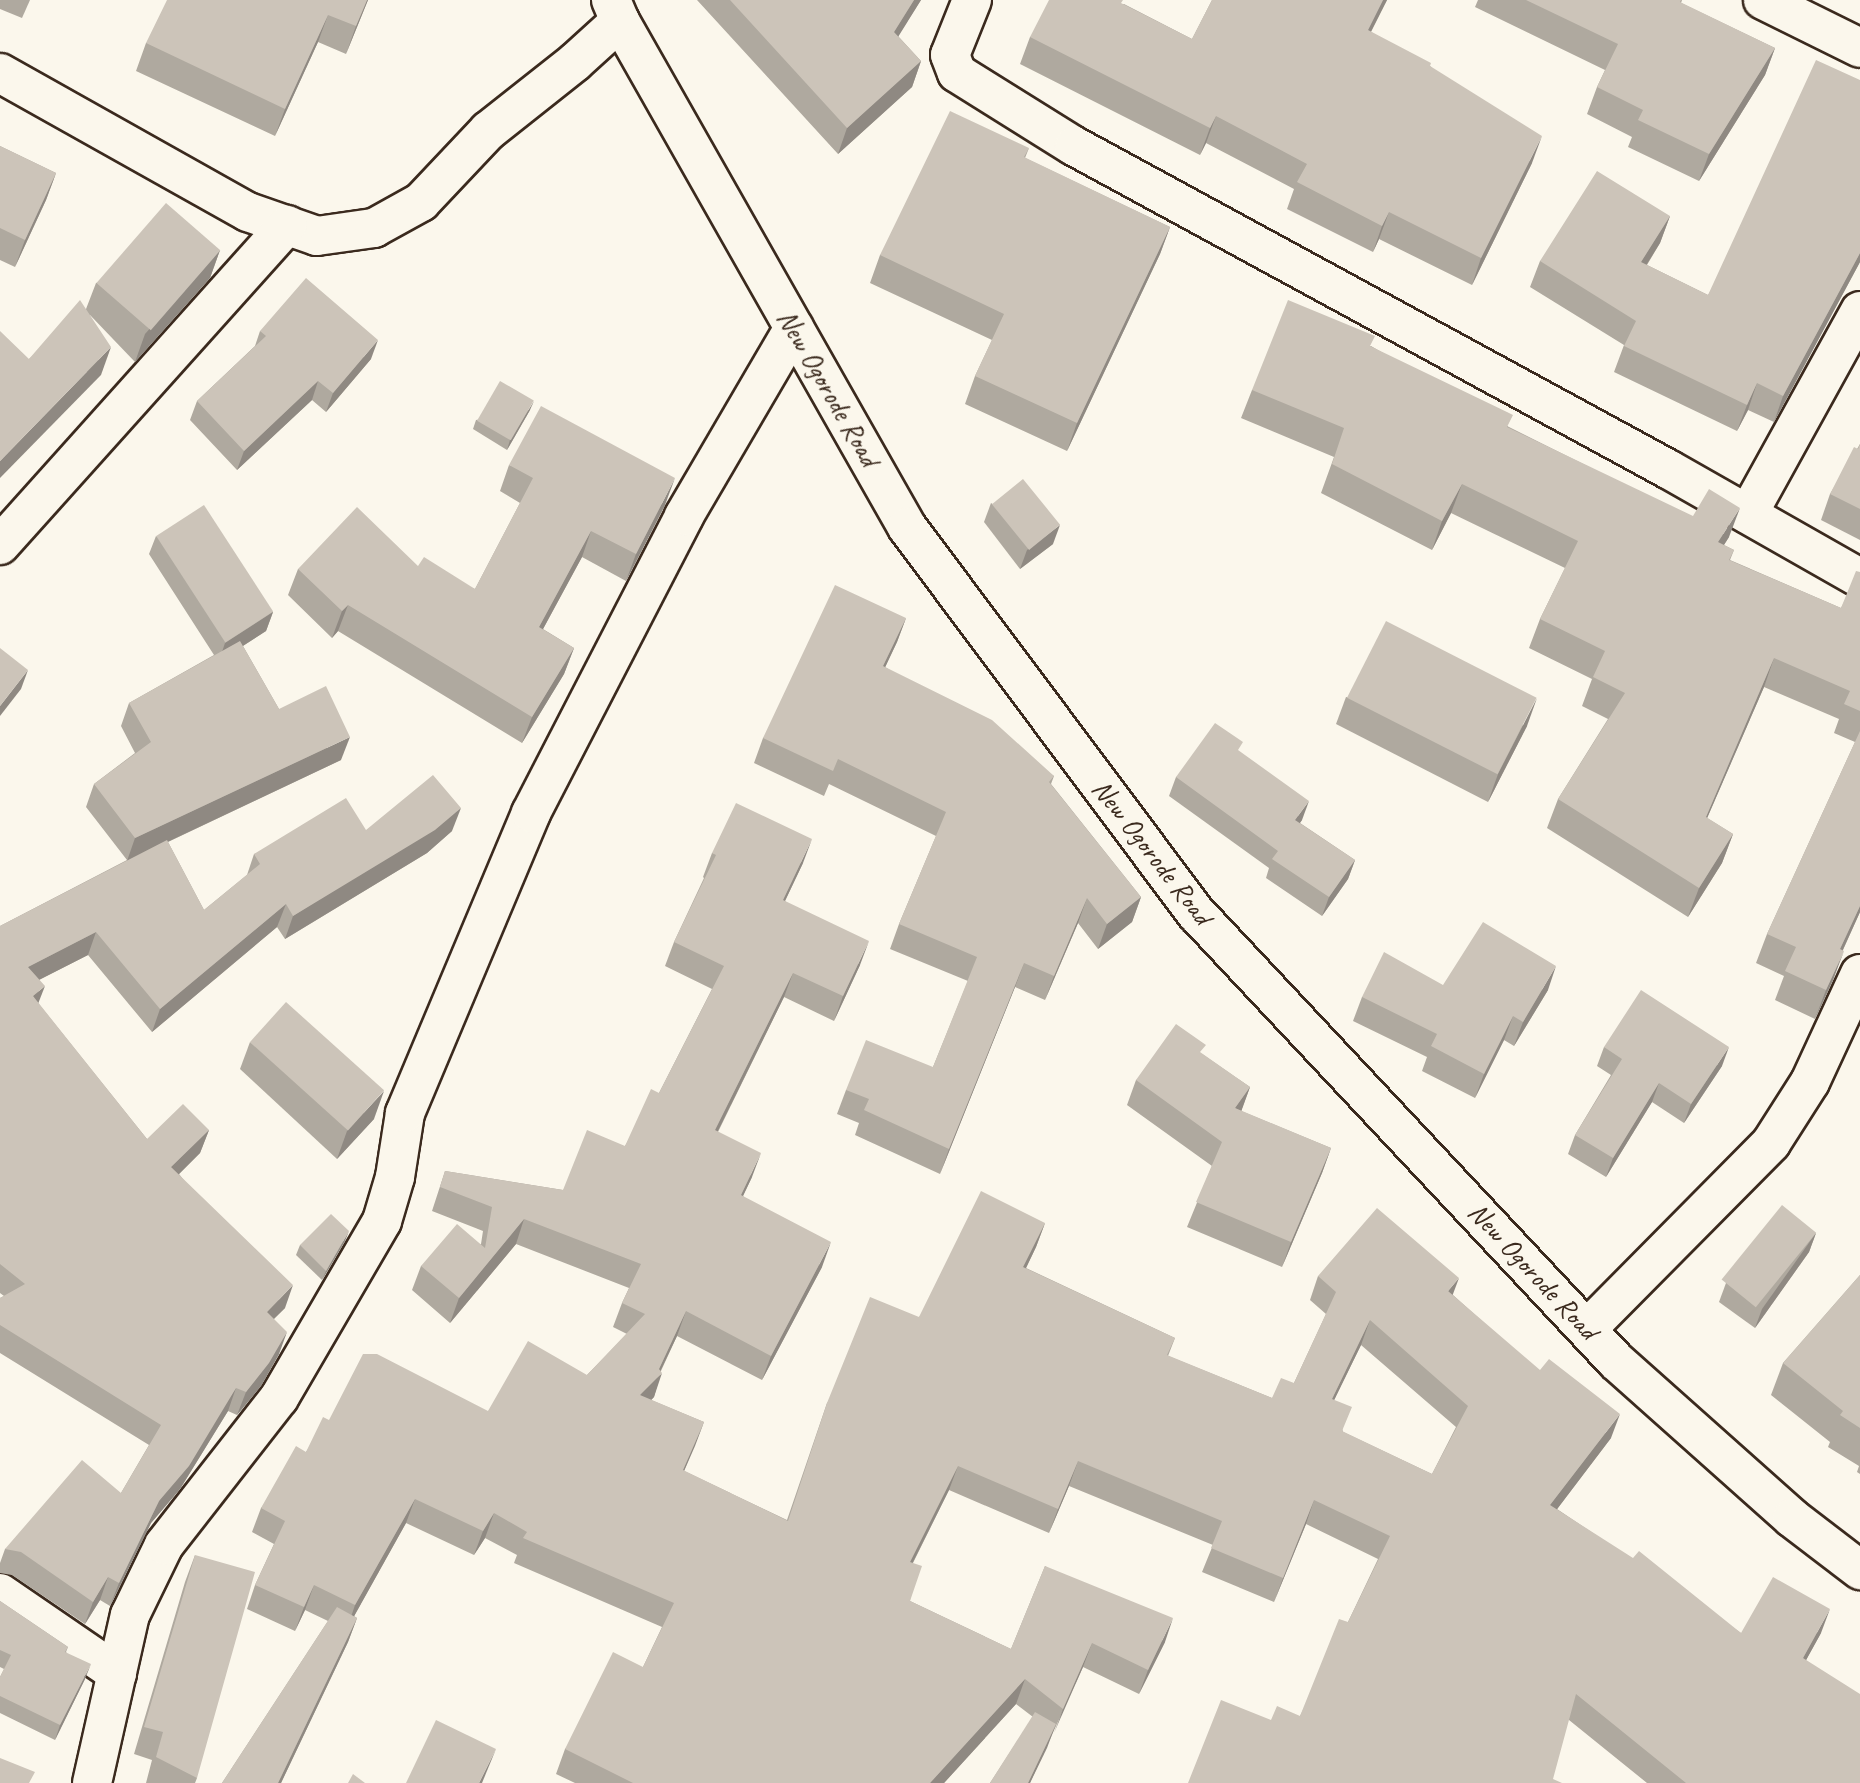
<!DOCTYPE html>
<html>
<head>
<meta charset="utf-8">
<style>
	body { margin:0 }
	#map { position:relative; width:1860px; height:1783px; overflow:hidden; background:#fbf7ec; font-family:Caveat,sans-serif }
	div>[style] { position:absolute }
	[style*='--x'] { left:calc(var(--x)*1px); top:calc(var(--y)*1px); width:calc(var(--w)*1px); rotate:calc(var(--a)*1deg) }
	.roads { filter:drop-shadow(2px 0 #3b2a1e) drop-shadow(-2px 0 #3b2a1e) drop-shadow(0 2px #3b2a1e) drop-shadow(0 -2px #3b2a1e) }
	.minor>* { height:38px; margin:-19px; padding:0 19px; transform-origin:19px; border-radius:19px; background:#fbf7ec }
	.wall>* { inset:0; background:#afa99f }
	.shaded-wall>* { inset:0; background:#8f8982 }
	.building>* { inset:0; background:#ccc4b9; transform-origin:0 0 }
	span { translate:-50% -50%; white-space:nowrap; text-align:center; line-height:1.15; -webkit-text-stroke:6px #fbf7ec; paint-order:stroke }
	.street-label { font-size:28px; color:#3b2a1e }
</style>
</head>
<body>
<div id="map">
	<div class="roads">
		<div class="minor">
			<div style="--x:611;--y:0;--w:23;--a:67"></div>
			<div style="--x:620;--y:21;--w:582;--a:60.44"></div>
			<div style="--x:907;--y:527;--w:484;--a:53.2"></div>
			<div style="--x:1197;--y:914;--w:613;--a:46.85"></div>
			<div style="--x:1616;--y:1361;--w:236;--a:41.7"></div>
			<div style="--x:1792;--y:1518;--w:86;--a:37.4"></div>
			<div style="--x:972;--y:0;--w:59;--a:111.8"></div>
			<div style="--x:950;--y:55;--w:19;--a:69"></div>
			<div style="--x:957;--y:73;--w:138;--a:32"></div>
			<div style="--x:1074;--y:146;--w:676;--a:28.54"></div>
			<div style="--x:1668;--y:469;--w:221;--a:29.6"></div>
			<div style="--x:1763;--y:0;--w:108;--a:26.3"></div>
			<div style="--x:0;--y:73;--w:284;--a:29.3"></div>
			<div style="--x:248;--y:212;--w:73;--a:19.2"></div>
			<div style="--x:317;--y:236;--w:58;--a:-8"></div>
			<div style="--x:374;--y:228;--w:54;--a:-29"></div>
			<div style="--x:421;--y:202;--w:98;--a:-46.7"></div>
			<div style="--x:488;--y:131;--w:111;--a:-38.4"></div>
			<div style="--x:575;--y:62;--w:61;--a:-42.3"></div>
			<div style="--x:1748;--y:514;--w:232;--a:-61.1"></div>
			<div style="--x:0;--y:545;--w:430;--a:-48.1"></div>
			<div style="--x:1587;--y:1329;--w:262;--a:-45.3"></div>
			<div style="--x:1771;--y:1143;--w:72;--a:-57.4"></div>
			<div style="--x:1810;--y:1082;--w:119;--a:-65.2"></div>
			<div style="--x:0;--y:1593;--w:142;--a:34.4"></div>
			<div style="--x:92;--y:1783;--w:172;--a:-77.3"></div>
			<div style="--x:130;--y:1615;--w:78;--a:-64.1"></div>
			<div style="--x:164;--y:1545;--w:187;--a:-52"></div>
			<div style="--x:279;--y:1398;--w:205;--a:-59.8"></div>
			<div style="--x:382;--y:1221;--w:46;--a:-73.5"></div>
			<div style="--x:395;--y:1177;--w:65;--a:-81.1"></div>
			<div style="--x:405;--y:1113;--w:325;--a:-67.2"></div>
			<div style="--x:531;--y:813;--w:334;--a:-62.7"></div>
			<div style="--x:684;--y:516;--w:218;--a:-59.7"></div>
		</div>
	</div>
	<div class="wall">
		<div style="clip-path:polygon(0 0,30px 0,22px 18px,0 9px)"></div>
		<div style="clip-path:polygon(368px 0,346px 54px,318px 42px,275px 136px,136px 71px,146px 43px)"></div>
		<div style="clip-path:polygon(697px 0,921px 0,898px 36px,921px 61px,912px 87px,838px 154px)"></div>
		<div style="clip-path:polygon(1212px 0,1387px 0,1371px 32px,1430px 66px,1532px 163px,1472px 285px,1379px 239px,1373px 252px,1287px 209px,1294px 189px,1206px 143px,1200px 155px,1020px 64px,1030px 37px,1124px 4px,1192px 39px)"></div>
		<div style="clip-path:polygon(1478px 0,1682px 0,1681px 3px,1775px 48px,1765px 75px,1699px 181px,1628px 147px,1632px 137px,1587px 114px,1597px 87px,1605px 70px,1475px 7px)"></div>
		<div style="clip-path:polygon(1860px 80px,1860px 262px,1774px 422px,1748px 410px,1737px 431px,1614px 372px,1624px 345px,1530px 287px,1540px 261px,1670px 216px,1660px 243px,1647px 265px,1708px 295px)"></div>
		<div style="clip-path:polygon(0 146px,56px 173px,46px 200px,15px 267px,0 260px)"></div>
		<div style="clip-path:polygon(1029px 148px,1025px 158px,1170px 227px,1160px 254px,1067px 451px,965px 404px,975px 376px,992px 340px,870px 283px,880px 255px)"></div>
		<div style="clip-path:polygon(220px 250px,210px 278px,135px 362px,90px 315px,101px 375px,29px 359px,86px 309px,96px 283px)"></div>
		<div style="clip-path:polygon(260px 331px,371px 359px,326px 412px,312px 400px,237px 470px,190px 420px,197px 401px,255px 346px)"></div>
		<div style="clip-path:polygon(1371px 346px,1509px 427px,1729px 537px,1724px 545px,1734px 550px,1730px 560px,1841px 608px,1860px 572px,1860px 912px,1843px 950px,1833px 980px,1815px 1019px,1775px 1000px,1784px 976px,1756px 963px,1767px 934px,1855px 742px,1834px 733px,1839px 719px,1764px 687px,1707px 818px,1733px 834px,1722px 863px,1688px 917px,1547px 828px,1558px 799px,1608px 719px,1582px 706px,1592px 679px,1529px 648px,1540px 619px,1565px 568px,1451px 513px,1432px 550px,1321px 493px,1334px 457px,1241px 418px,1252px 390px)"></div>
		<div style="clip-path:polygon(530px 410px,507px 450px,473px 429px,476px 420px)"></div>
		<div style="clip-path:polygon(1860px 444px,1860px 540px,1821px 520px,1830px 494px)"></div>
		<div style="clip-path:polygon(509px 465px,665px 505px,626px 581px,582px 557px,543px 629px,574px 648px,564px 674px,522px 743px,338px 631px,332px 638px,288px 595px,298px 569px,418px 566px,475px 589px,520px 503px,500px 491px)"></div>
		<div style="clip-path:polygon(991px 503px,1053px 544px,1020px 569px,984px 522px)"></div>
		<div style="clip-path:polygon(156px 536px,273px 612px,266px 631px,243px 646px,279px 709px,341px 760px,168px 842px,204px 910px,247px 875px,254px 854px,366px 830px,452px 831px,427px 853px,285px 939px,277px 927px,152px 1032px,88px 955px,39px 980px,38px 1003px,147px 1139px,209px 1130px,200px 1153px,179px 1174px,285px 1308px,274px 1319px,279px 1354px,261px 1386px,237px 1415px,228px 1411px,180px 1489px,151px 1523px,110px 1606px,100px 1600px,85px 1624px,12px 1575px,0 1573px,0 1563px,5px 1549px,121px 1493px,149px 1445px,0 1353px,0 1298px,4px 1296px,0 1293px,0 926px,127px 860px,86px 807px,94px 784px,135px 753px,121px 726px,129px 703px,214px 655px,149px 554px)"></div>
		<div style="clip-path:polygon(906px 618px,897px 642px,885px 667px,1054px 776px,1051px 784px,1141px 897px,1132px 922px,1098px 949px,1078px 923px,1045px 1000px,1015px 987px,940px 1174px,855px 1135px,859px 1123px,837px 1114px,846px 1090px,933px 1067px,968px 981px,890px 949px,899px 924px,936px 836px,829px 784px,824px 796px,754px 763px,763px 738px)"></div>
		<div style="clip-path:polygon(1346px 697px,1527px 726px,1488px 802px,1336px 724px)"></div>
		<div style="clip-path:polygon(1240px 752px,1302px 820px,1300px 823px,1355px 860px,1348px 879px,1322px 916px,1266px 878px,1269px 868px,1169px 796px,1176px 777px)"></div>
		<div style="clip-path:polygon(evenodd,712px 853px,803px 863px,785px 901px,860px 965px,834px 1021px,784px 997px,718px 1132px,752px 1177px,743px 1196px,822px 1267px,762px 1380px,677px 1336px,661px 1371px,654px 1397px,651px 1400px,704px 1422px,684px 1471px,787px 1520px,827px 1403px,919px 1317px,1045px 1223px,1036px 1247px,1026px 1268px,1175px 1338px,1168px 1356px,1272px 1398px,1294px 1383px,1326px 1314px,1310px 1300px,1318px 1276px,1453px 1295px,1611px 1438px,1557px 1509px,1741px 1633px,1821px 1633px,1806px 1660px,1860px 1783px,1647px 1783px,1569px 1720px,1271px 1720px,1300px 1716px,1348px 1622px,1378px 1559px,1306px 1524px,1274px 1602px,1202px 1572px,1213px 1545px,1069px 1486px,1049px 1533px,949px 1490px,913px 1563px,910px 1601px,1011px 1649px,1045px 1566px,1165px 1642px,1139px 1694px,1083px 1667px,1030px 1783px,990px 1783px,1033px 1717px,1016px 1704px,944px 1783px,575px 1783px,556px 1774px,565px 1749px,643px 1667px,662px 1627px,514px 1563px,517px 1555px,485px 1538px,474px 1555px,406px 1523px,354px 1616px,357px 1618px,348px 1642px,281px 1783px,222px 1783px,328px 1621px,305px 1610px,295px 1631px,247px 1609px,255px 1585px,274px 1544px,252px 1532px,261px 1508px,306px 1452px,329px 1420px,488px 1411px,587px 1375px,627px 1334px,613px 1327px,622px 1303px,629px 1288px,516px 1244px,450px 1323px,412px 1290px,421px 1266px,481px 1244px,483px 1231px,432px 1211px,445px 1171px,563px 1190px,625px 1146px,659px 1093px,712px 989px,665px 966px,674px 942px,704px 878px,703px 877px,712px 853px,1361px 1345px,1456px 1427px,1432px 1474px,1343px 1432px,1334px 1400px,1361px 1345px)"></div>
		<div style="clip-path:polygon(1443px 985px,1548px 990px,1514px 1046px,1504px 1040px,1475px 1098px,1422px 1071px,1427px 1057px,1353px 1021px,1362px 997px)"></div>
		<div style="clip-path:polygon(250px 1042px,374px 1119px,337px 1159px,240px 1069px)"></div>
		<div style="clip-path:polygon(1604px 1047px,1722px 1066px,1684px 1123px,1652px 1102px,1606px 1177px,1568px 1154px,1575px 1135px,1611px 1075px,1597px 1066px)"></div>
		<div style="clip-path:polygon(1202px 1054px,1250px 1087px,1241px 1111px,1331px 1148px,1322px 1173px,1282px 1267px,1187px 1227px,1212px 1166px,1127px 1105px,1136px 1080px)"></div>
		<div style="clip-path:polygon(1816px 1233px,1809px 1252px,1755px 1328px,1719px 1302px,1726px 1283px)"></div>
		<div style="clip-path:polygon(345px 1241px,322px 1280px,296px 1255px,300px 1245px)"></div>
		<div style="clip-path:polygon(1860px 1275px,1860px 1474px,1857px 1472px,1859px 1466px,1828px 1447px,1830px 1442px,1771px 1395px,1783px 1363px)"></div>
		<div style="clip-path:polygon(195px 1555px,197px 1778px,195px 1783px,146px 1783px,152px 1760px,134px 1754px,185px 1582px)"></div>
		<div style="clip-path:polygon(0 1601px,68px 1647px,66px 1652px,85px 1679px,55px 1740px,0 1713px,0 1677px,4px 1669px,0 1667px)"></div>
	</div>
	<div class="shaded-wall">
		<div style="clip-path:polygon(367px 0,368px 0,346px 54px,356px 26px)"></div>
		<div style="clip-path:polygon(914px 0,921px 0,885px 58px,894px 32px)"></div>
		<div style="clip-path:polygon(1383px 0,1387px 0,1358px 57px,1368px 30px)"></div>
		<div style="clip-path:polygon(328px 15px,318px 42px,275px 136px,285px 109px)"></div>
		<div style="clip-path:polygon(1775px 48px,1765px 75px,1699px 181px,1709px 154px)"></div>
		<div style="clip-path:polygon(921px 61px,912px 87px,838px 154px,847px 128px)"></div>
		<div style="clip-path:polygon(1216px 116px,1206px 143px,1200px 155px,1210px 128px)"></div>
		<div style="clip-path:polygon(1542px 136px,1532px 163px,1472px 285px,1481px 258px)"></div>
		<div style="clip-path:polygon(56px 173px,46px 200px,15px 267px,25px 240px)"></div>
		<div style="clip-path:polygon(1389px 212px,1379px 239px,1373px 252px,1382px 226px)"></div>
		<div style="clip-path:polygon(1670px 216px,1660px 243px,1632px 288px,1641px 262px)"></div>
		<div style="clip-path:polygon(1170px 227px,1160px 254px,1067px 451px,1077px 423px)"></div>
		<div style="clip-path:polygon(220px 250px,210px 278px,135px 362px,145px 334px)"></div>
		<div style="clip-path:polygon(1860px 253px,1860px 262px,1774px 422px,1783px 396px)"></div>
		<div style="clip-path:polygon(378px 340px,371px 359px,326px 412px,333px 393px)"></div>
		<div style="clip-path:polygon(111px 347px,101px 375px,0 478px,0 461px)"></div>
		<div style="clip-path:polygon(318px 381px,312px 400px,237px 470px,244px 451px)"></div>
		<div style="clip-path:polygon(1757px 383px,1748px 410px,1737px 431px,1747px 405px)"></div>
		<div style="clip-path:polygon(534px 401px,530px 410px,507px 450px,510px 440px)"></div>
		<div style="clip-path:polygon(675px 478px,665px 505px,626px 581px,636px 554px)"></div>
		<div style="clip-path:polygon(1462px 484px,1451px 513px,1432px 550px,1442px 521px)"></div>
		<div style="clip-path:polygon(1740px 508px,1729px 537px,1707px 571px,1718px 542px)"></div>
		<div style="clip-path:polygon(1060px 525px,1053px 544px,1020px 569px,1027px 550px)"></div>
		<div style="clip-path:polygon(591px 531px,582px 557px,530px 653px,539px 627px)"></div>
		<div style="clip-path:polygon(348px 605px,338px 631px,332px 638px,342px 611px)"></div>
		<div style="clip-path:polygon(273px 612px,266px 631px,219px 661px,225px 643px)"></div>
		<div style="clip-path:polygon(906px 618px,897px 642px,874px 691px,883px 666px)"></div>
		<div style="clip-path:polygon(574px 648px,564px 674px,522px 743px,532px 717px)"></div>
		<div style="clip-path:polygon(1774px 658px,1764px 687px,1695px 846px,1706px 817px)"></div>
		<div style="clip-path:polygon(28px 670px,21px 689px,0 716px,0 706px)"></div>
		<div style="clip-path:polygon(1537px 698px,1527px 726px,1488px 802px,1498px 774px)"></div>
		<div style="clip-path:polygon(350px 737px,341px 760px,127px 861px,135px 838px)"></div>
		<div style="clip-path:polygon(1309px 801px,1302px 820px,1288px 839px,1295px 820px)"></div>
		<div style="clip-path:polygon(461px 808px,452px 831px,427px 853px,285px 939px,293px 916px)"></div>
		<div style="clip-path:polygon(1733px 834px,1722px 863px,1688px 917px,1699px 888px)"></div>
		<div style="clip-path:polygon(812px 839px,803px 863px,774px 924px,783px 900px)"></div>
		<div style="clip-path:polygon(1355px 860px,1348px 879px,1322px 916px,1329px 897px)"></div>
		<div style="clip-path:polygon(1141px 897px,1132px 922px,1098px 949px,1107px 924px)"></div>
		<div style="clip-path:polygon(1087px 898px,1078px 923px,1045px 1000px,1054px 976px)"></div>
		<div style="clip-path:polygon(286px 904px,277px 927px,152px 1032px,160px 1009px)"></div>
		<div style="clip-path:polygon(1860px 906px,1860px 912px,1830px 978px,1840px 949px)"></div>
		<div style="clip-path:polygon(96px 932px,88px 955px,19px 990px,28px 967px)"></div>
		<div style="clip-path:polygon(869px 941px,860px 965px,834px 1021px,843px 996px)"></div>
		<div style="clip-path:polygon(1844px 951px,1833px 980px,1815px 1019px,1826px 990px)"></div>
		<div style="clip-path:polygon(1024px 963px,1015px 987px,940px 1174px,949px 1149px)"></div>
		<div style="clip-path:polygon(1556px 966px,1548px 990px,1514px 1046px,1523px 1022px)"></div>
		<div style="clip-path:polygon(793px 973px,784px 997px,706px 1155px,715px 1130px)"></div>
		<div style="clip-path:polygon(45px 986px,36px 1009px,33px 996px)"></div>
		<div style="clip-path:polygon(1513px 1016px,1504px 1040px,1475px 1098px,1484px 1074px)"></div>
		<div style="clip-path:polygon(1729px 1047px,1722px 1066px,1684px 1123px,1691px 1104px)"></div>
		<div style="clip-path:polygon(1659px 1083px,1652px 1102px,1606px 1177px,1613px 1158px)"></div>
		<div style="clip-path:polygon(1250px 1087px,1241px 1112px,1235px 1108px)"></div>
		<div style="clip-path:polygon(384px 1091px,374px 1119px,337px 1159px,347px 1131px)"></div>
		<div style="clip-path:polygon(209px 1130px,200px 1153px,163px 1190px,171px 1167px)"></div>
		<div style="clip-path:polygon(1331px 1148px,1322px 1173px,1282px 1267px,1291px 1242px)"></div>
		<div style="clip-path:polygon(761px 1153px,752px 1177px,732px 1219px,741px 1195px)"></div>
		<div style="clip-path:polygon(524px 1219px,516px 1244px,450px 1323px,459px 1298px)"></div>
		<div style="clip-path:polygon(1045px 1223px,1036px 1247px,1015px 1291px,1023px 1267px)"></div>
		<div style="clip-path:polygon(349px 1231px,345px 1241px,322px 1280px,326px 1271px)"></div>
		<div style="clip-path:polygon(1816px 1233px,1809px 1252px,1755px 1328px,1762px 1309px)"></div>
		<div style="clip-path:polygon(831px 1242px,822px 1267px,762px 1380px,771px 1356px)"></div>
		<div style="clip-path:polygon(1459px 1278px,1450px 1302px,1448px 1291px)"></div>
		<div style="clip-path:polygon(293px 1285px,285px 1308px,258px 1334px,267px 1312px)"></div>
		<div style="clip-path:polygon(686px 1311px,677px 1336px,657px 1378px,662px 1373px,654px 1397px,632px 1420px,640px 1395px,659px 1369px)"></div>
		<div style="clip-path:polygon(1370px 1320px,1361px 1345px,1323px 1423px,1332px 1399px)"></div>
		<div style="clip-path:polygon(287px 1332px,279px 1354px,261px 1386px,237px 1415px,246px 1392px)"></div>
		<div style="clip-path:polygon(236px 1388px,228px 1411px,180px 1489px,151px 1523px,110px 1606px,119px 1583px,159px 1501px)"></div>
		<div style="clip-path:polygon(1620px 1414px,1611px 1438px,1542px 1529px,1550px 1505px)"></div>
		<div style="clip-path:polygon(704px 1422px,695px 1446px,674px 1494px,683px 1470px)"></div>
		<div style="clip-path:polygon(1078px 1461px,1069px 1486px,1049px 1533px,1058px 1509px)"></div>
		<div style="clip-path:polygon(958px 1466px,949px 1490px,901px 1586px,910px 1562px)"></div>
		<div style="clip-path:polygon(415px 1499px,406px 1523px,347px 1629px,355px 1605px)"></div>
		<div style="clip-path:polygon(1314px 1500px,1306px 1524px,1274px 1602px,1283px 1578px)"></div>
		<div style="clip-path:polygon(494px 1513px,485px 1538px,474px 1555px,483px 1531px)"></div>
		<div style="clip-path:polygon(108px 1577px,100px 1600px,85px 1624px,93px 1602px)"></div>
		<div style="clip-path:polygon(314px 1585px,305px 1610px,295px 1631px,304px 1607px)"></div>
		<div style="clip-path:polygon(1830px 1609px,1821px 1633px,1794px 1682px,1803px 1658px)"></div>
		<div style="clip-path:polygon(357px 1618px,348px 1642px,281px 1783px,278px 1783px)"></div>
		<div style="clip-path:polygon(1173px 1618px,1165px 1642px,1139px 1694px,1148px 1670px)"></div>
		<div style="clip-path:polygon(1092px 1643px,1083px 1667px,1054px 1733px,1063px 1709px)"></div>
		<div style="clip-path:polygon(91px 1664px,85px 1679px,55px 1740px,60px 1725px)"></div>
		<div style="clip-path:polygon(1025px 1679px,1016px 1704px,944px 1783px,930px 1783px)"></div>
		<div style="clip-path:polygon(1056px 1724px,1047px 1748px,1030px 1783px,1028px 1783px)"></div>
		<div style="clip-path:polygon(496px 1749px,482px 1783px,479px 1783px)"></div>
	</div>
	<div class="building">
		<div style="clip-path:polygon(167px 0,367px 0,356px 26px,328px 15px,285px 109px,146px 43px)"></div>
		<div style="clip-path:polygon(730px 0,914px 0,894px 32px,921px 61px,847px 128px)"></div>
		<div style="clip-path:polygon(1049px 0,1123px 0,1121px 3px,1192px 39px,1212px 0,1383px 0,1368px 30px,1431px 63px,1430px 66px,1542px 136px,1481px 258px,1389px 212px,1382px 226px,1297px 182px,1307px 164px,1216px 116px,1210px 128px,1030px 37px)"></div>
		<div style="clip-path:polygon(1526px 0,1681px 0,1680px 2px,1775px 48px,1709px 154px,1638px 120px,1643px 110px,1597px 87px,1618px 44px)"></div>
		<div style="clip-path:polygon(1816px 60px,1860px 80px,1860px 253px,1783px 396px,1757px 383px,1747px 405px,1624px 346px,1636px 321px,1540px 261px,1597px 171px,1670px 216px,1641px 262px,1708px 295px)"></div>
		<div style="clip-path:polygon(950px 111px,1029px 148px,1024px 157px,1170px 227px,1077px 423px,975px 376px,1004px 314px,880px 255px)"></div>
		<div style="clip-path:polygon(0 146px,56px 173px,25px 240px,0 228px)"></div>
		<div style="left:166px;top:203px;width:72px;height:106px;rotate:41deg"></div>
		<div style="clip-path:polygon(306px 278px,378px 340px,333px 393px,318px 381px,244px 451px,197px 401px,266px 336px,260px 331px)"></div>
		<div style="clip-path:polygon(80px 300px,111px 347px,0 461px,0 331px,29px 359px)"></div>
		<div style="clip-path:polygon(1288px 300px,1375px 336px,1370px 346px,1513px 415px,1507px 427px,1693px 516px,1709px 489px,1740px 508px,1718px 542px,1734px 550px,1729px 560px,1841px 608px,1856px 571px,1860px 572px,1860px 711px,1844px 704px,1850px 691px,1774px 658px,1706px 817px,1733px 834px,1699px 888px,1558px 799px,1625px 693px,1593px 677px,1605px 651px,1540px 619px,1578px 541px,1462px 484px,1442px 521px,1332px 464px,1344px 428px,1252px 390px)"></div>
		<div style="left:500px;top:381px;width:39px;height:46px;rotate:30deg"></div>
		<div style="clip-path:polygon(541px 406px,675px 478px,636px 554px,591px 531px,539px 627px,574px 648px,532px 717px,348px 605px,342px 611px,298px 569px,357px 507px,418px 566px,424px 557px,475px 589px,533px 478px,509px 465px)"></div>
		<div style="clip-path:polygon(1860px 444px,1860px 509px,1830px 494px,1854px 447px,1858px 449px)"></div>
		<div style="left:1023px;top:479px;width:59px;height:40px;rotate:51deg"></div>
		<div style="left:204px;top:505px;width:127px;height:57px;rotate:57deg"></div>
		<div style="clip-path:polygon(835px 585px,906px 618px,883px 666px,992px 720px,1054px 776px,1049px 782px,1141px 897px,1107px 924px,1087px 898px,1054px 976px,1024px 963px,949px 1149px,864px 1110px,869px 1099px,846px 1090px,866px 1040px,933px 1067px,977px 957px,899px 924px,946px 812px,838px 759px,833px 771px,763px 738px)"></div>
		<div style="left:1386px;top:621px;width:169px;height:86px;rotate:27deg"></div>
		<div style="clip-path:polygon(240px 641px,279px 709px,326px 686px,350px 737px,135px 838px,94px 784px,151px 742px,129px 703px)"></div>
		<div style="clip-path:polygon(0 648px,28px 670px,0 706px)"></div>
		<div style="clip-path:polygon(1215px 723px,1243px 742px,1238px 750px,1309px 801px,1295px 820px,1355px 860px,1329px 897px,1272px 859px,1278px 851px,1176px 777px)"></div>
		<div style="clip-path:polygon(1860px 731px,1860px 906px,1840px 949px,1844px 951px,1826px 990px,1785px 971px,1796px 947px,1767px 934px)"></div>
		<div style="clip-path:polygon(433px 775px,461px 808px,435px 830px,293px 916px,286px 904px,160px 1009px,96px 932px,28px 967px,45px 986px,33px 996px,147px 1139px,183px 1104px,209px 1130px,171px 1167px,293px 1285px,267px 1312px,287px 1332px,269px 1363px,246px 1392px,236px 1388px,189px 1466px,159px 1501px,119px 1583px,108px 1577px,93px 1602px,21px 1552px,5px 1549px,82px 1460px,121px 1493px,161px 1425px,0 1325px,0 1298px,25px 1284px,0 1264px,0 926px,167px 840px,204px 910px,260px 864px,254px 854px,346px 798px,366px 830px)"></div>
		<div style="clip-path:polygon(evenodd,736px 803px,812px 839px,783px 900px,869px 941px,843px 996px,793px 973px,715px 1130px,761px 1153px,741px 1195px,831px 1242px,771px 1356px,686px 1311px,659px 1369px,662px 1373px,640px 1395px,704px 1422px,683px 1470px,788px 1521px,827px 1403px,870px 1297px,919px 1317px,981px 1191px,1045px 1223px,1023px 1267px,1175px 1338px,1167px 1355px,1272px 1398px,1281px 1378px,1294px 1383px,1336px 1292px,1318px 1276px,1377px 1208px,1459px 1278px,1448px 1291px,1540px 1370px,1549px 1359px,1620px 1414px,1550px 1505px,1633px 1558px,1639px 1551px,1741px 1633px,1773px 1577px,1830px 1609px,1803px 1658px,1860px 1694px,1860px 1783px,1686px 1783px,1576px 1694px,1553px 1779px,1562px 1783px,1188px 1783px,1221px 1700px,1271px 1720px,1277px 1706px,1300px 1716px,1339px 1619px,1348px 1622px,1390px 1536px,1314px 1500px,1283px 1578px,1211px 1548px,1222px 1521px,1078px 1461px,1058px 1509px,958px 1466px,910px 1562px,922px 1566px,910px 1601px,1011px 1649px,1045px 1566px,1173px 1618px,1148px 1670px,1092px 1643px,1063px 1709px,1025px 1679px,930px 1783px,633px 1783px,565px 1749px,613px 1652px,643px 1667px,674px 1603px,523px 1538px,527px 1532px,494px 1513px,483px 1531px,415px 1499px,355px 1605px,314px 1585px,304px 1607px,255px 1585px,285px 1521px,261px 1508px,296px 1446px,306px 1452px,323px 1417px,329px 1420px,363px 1354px,377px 1354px,488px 1411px,528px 1341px,587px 1375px,645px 1314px,622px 1303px,641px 1264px,524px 1219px,459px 1298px,421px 1266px,457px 1224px,485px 1248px,492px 1207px,440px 1187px,445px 1171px,563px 1190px,587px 1130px,625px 1146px,651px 1089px,659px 1093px,724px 966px,674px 942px,716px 855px,712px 853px,736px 803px,1370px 1320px,1468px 1406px,1432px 1474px,1342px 1431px,1352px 1407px,1332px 1399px,1370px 1320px)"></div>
		<div style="clip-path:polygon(1483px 922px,1556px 966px,1523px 1022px,1513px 1016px,1484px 1074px,1431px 1046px,1437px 1034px,1362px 997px,1384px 952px,1443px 985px)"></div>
		<div style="clip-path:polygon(1641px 990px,1729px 1047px,1691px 1104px,1659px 1083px,1613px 1158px,1575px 1135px,1622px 1059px,1604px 1047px)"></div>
		<div style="left:286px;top:1002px;width:132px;height:54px;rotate:42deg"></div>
		<div style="clip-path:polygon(1176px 1024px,1206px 1045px,1200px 1052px,1250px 1087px,1235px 1108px,1331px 1148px,1291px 1242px,1196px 1202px,1222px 1142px,1136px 1080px)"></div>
		<div style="left:1782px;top:1205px;width:44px;height:96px;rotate:39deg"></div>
		<div style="clip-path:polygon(331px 1214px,349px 1231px,326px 1271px,300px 1245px)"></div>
		<div style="clip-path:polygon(1860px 1275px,1860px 1428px,1840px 1415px,1843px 1411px,1783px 1363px)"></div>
		<div style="clip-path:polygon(195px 1555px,255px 1572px,197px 1778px,156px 1757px,163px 1732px,144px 1727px)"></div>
		<div style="clip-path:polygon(0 1601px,68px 1647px,65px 1652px,91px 1664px,60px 1725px,0 1696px,0 1677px,11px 1655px,0 1650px)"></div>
		<div style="clip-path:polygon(337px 1607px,357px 1618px,278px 1783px,222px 1783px)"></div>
		<div style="clip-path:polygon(1035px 1712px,1056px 1724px,1028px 1783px,990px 1783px)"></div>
		<div style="clip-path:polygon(436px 1720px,496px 1749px,479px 1783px,406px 1783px)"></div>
		<div style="clip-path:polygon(0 1758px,35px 1772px,29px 1783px,0 1783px)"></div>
		<div style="clip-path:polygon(353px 1774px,365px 1783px,348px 1783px)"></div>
	</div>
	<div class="street-label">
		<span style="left:828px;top:388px;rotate:60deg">New Ogorode Road</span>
		<span style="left:1152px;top:852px;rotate:52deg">New Ogorode Road</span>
		<span style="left:1533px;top:1271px;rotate:47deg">New Ogorode Road</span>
	</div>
</div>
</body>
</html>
